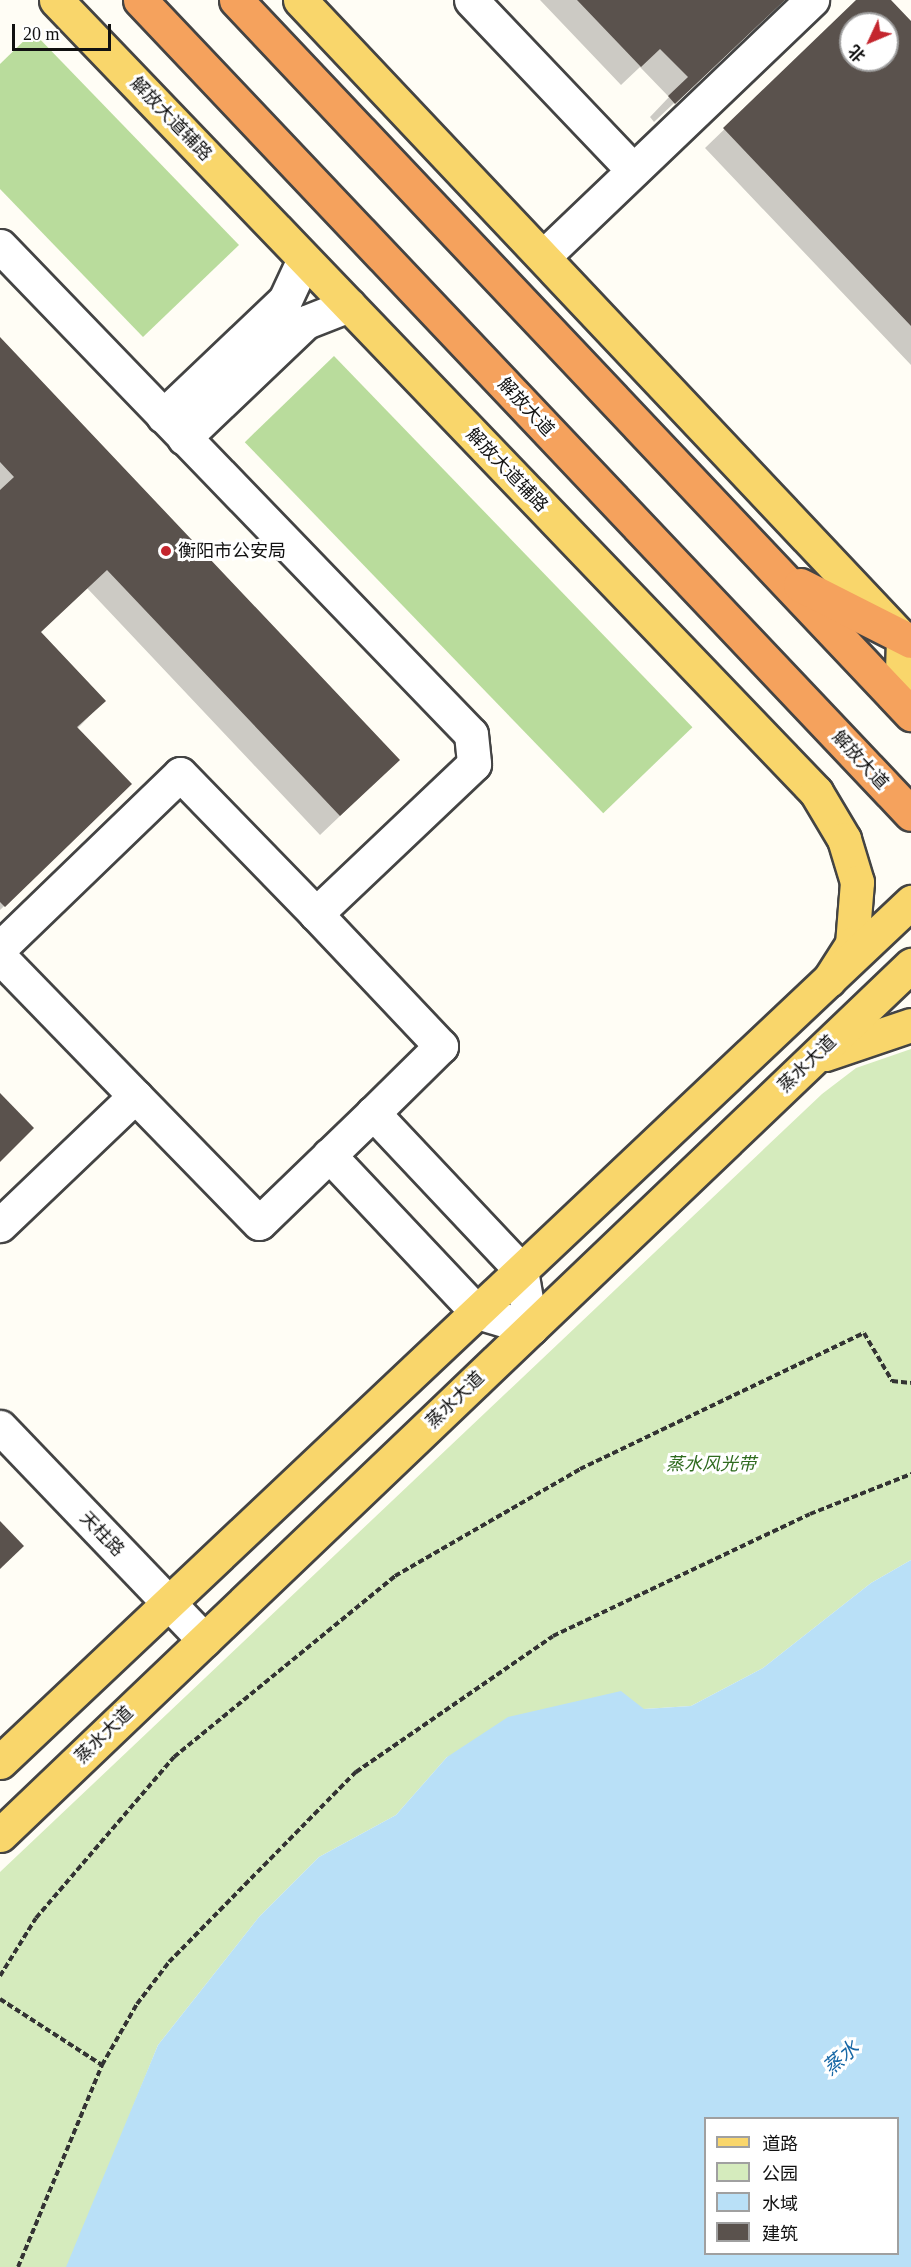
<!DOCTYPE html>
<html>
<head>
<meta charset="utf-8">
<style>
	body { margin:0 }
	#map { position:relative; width:911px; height:2267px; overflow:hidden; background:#fffdf5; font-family:"Times New Roman","Noto Sans SC",serif }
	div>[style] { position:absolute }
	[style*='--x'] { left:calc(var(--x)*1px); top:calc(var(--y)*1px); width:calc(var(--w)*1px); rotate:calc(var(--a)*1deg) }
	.green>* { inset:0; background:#d5ebbd }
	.forest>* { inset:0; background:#b9dc9c; transform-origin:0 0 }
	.water>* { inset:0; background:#b9e0f7 }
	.shadow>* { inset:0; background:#0003 }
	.building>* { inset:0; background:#5a524d }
	.path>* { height:4px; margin-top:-2px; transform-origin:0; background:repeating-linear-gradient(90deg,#333 0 6px,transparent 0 9px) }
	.roads { filter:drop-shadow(2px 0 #444) drop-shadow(-2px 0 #444) drop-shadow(0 2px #444) drop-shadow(0 -2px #444) }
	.minor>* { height:33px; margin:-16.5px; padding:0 16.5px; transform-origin:16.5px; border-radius:16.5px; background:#fff }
	.major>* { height:33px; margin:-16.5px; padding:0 16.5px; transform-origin:16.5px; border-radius:16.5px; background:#f9d66b }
	.highway>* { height:33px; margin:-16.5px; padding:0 16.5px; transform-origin:16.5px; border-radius:16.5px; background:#f5a25d }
	.dots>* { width:16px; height:16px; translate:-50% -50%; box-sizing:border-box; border:3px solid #fff; border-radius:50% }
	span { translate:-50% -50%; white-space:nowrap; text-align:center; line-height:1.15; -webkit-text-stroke:6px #fff; paint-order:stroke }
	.street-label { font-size:18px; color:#111 }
	.poi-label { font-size:18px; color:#111 }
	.left { translate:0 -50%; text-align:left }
	.park-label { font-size:18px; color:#2f6b1f; font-style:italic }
	.water-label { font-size:20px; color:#1768a6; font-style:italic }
	.legend { position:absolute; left:704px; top:2117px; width:195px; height:138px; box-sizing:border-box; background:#fff; border:2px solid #a0a0a0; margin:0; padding:8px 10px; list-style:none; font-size:18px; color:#111 }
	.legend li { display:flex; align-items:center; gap:12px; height:30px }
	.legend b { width:30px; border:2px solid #a0a0a0 }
	.north { position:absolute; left:839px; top:12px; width:60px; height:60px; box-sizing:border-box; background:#fff; border:2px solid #a0a0a0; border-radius:50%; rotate:226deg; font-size:16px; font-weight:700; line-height:24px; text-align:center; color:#111 }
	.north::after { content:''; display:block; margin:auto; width:21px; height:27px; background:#c4262e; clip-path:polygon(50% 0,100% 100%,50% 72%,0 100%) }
	.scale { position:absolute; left:12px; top:24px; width:99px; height:27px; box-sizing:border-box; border:3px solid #111; border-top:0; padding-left:8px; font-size:18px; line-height:21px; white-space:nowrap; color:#111; -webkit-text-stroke:4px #fff; paint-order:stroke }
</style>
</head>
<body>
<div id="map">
	<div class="green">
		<div style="clip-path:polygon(911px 1049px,911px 1560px,871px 1583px,763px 1668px,691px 1706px,644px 1709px,447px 1757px,396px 1815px,319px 1857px,259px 1917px,158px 2045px,68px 2267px,0 2267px,0 1872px,822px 1094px,856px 1068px)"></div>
	</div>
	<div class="forest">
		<div style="clip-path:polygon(33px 32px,239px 245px,143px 337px,0 189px,0 64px)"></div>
		<div style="left:334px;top:356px;width:516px;height:124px;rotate:46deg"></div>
	</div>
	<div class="water">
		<div style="clip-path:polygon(evenodd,911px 1560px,911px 2267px,66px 2267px,158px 2045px,259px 1917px,319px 1857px,396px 1815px,447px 1757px,508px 1717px,621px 1691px,644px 1709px,691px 1706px,763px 1668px,871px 1583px,911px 1560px,706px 2118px,898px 2118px,898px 2254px,706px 2254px,706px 2118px)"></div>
	</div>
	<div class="shadow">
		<div style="clip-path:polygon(540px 0,783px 0,654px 122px,650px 117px,669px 97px,640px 67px,621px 85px)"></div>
		<div style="clip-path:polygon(evenodd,858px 0,889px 0,911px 23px,911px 365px,705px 148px,858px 0,851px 24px,887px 24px,887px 60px,851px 60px,851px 24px)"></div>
		<div style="clip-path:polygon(0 339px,379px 779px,320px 835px,87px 588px,40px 632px,104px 701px,77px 729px,130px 784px,0 910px)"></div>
	</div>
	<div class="building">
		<div style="clip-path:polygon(577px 0,785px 0,675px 104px,668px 96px,688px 77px,660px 49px,641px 67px)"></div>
		<div style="clip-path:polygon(evenodd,856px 0,891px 0,911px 21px,911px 326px,723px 128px,856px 0,851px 24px,887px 24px,887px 60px,851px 60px,851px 24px)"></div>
		<div style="clip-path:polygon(0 337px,400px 760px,340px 816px,107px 570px,41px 632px,106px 701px,77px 727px,132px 784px,5px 907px,0 902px,0 490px,14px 477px,0 462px)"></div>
		<div style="clip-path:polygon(0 1093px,34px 1128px,0 1162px)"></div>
		<div style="clip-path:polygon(0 1521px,24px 1546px,0 1569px)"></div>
	</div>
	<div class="path">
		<div style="--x:0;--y:1976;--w:68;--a:-58.2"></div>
		<div style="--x:36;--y:1918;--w:212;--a:-49.4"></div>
		<div style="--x:174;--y:1757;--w:286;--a:-39.3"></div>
		<div style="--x:395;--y:1576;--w:214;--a:-30"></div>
		<div style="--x:580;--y:1469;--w:315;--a:-25.6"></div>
		<div style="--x:864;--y:1333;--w:56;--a:59.7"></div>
		<div style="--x:892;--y:1381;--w:19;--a:6"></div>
		<div style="--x:0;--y:1999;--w:121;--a:32.9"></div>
		<div style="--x:18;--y:2267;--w:219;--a:-67.4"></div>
		<div style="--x:102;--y:2065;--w:70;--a:-60.2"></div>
		<div style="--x:137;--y:2004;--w:53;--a:-52.7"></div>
		<div style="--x:169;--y:1962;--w:267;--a:-45.5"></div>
		<div style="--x:356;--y:1772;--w:239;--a:-34.6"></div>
		<div style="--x:553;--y:1636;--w:284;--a:-25.4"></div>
		<div style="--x:810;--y:1514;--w:109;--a:-21.6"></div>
	</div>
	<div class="roads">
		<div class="minor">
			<div style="--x:471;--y:0;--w:235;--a:46.4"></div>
			<div style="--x:0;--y:246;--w:678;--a:46.02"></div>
			<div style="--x:471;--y:734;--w:30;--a:84"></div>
			<div style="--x:474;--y:764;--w:218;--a:136.5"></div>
			<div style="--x:316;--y:914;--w:182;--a:46.6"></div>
			<div style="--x:441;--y:1046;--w:95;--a:135.4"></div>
			<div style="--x:373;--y:1113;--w:158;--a:136"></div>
			<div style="--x:259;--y:1223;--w:177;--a:-134.3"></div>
			<div style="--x:135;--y:1096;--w:187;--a:136.3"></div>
			<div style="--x:544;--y:256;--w:371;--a:-43.7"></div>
			<div style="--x:163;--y:416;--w:168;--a:-43.6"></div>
			<div style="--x:285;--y:300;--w:45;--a:-65.1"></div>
			<div style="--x:184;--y:438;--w:168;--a:-43.6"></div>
			<div style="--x:306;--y:322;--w:46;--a:-21.6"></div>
			<div style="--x:0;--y:948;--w:250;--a:-44"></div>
			<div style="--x:180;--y:774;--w:195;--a:45.8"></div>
			<div style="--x:0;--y:957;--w:194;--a:45.8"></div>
			<div style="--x:329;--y:1155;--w:216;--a:46.7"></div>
			<div style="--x:477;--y:1312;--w:56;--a:16.5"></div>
			<div style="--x:531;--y:1328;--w:59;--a:-99.8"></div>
			<div style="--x:521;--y:1270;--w:216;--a:-133.3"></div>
			<div style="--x:0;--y:1427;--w:295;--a:46.2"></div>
		</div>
		<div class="major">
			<div style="--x:56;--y:0;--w:1098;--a:46.18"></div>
			<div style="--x:816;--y:792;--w:55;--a:59.2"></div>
			<div style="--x:844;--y:839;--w:45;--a:73.2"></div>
			<div style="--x:857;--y:882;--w:62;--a:94.6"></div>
			<div style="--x:852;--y:944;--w:43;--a:122.6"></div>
			<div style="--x:300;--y:0;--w:879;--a:46.66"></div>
			<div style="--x:903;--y:639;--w:64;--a:91.8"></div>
			<div style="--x:825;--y:1054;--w:91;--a:-18.6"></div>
			<div style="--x:0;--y:1762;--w:1253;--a:-43.35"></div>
			<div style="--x:0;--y:1835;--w:1260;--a:-43.68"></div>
		</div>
		<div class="highway">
			<div style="--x:140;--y:0;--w:1121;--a:46.55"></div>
			<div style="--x:236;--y:0;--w:983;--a:46.61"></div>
			<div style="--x:800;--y:585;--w:124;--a:26.8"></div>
		</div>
	</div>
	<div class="dots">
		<div style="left:166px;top:551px;background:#c4262e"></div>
	</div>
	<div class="street-label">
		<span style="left:171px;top:119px;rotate:46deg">解放大道辅路</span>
		<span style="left:526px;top:407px;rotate:47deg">解放大道</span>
		<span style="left:507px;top:470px;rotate:46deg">解放大道辅路</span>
		<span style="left:860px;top:760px;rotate:47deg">解放大道</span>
		<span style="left:807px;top:1064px;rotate:-44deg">蒸水大道</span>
		<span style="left:455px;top:1400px;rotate:-44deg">蒸水大道</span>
		<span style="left:102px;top:1534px;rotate:46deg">天柱路</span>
		<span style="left:104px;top:1735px;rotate:-44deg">蒸水大道</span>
	</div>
	<div class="poi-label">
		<span class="left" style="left:178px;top:551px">衡阳市公安局</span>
	</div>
	<div class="park-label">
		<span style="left:711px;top:1464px">蒸水风光带</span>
	</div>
	<div class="water-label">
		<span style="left:841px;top:2058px;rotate:-41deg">蒸水</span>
	</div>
	<ul class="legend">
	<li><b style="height:8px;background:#f9d66b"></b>道路</li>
	<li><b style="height:16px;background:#d5ebbd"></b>公园</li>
	<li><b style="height:16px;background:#b9e0f7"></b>水域</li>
	<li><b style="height:16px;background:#5a524d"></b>建筑</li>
	</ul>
	<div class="north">北</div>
	<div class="scale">20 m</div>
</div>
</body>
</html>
